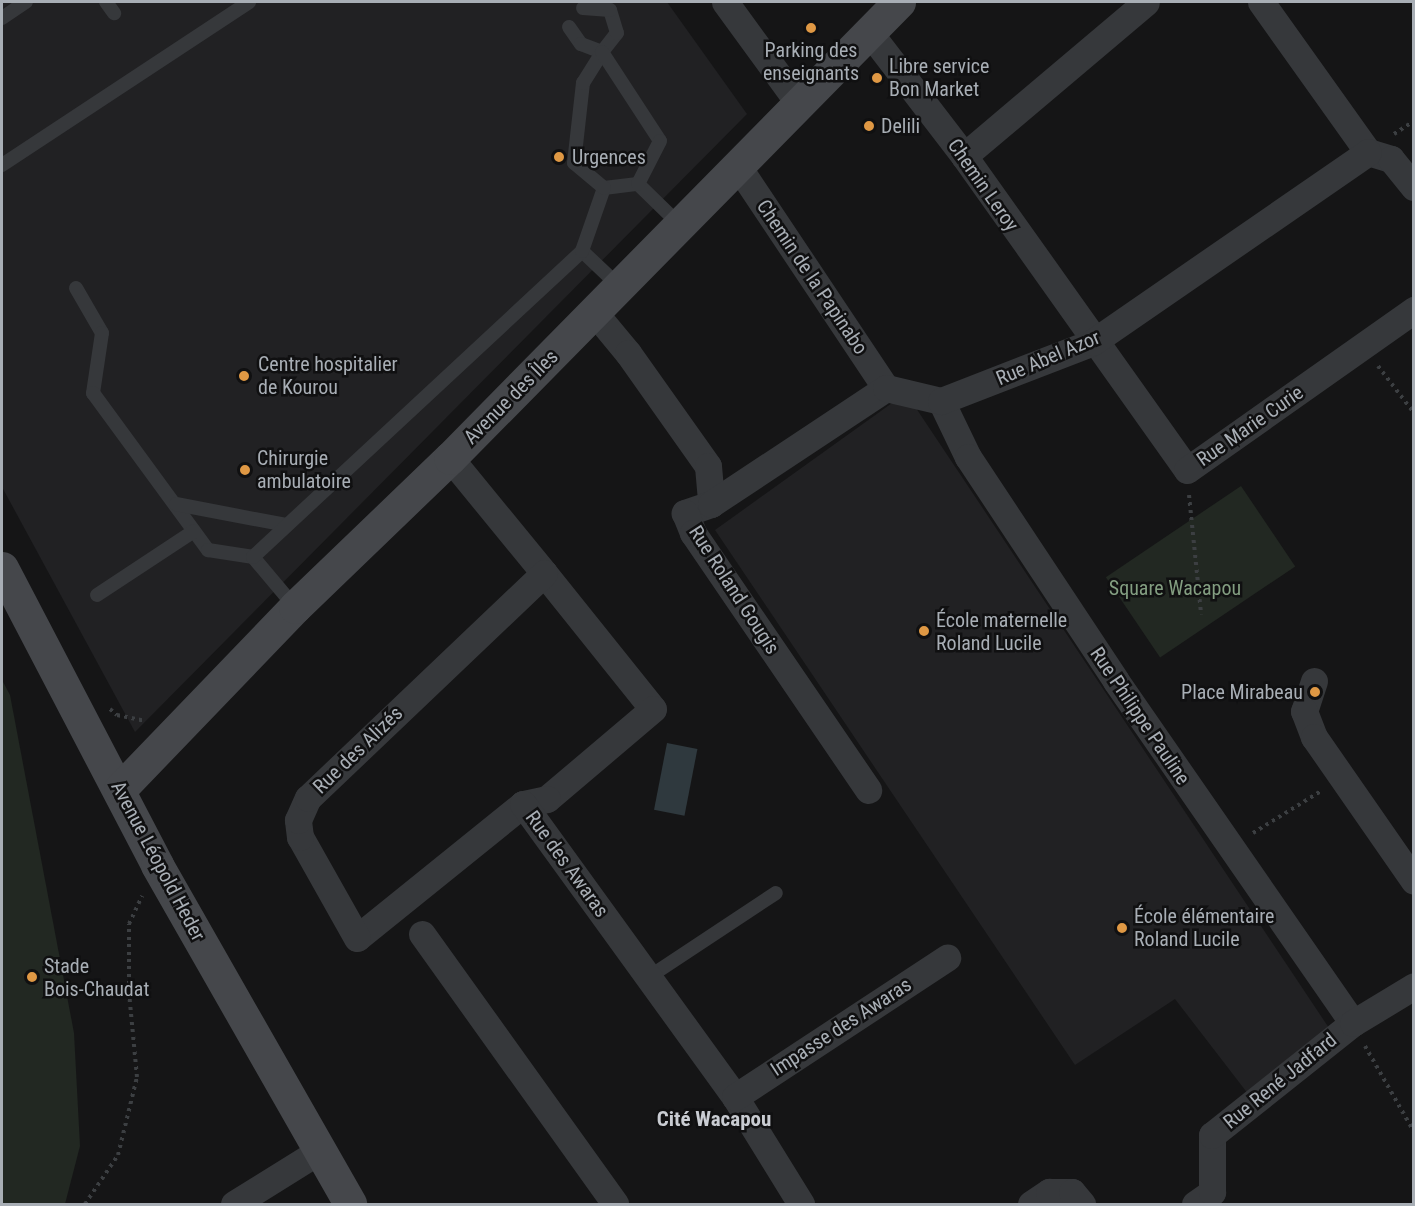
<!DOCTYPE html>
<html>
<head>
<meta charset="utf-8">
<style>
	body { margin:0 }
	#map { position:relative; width:1415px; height:1206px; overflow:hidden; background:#151516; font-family:"Roboto Condensed",sans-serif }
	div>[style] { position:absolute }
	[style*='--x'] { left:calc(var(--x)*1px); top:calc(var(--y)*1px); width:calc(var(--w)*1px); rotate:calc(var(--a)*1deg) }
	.built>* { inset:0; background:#212123 }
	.green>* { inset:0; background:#222822; transform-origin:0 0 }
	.water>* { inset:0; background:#2f393e; transform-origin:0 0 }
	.path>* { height:4px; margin-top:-2px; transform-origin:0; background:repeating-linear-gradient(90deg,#3c3f42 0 3px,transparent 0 7.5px) }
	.lane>* { height:14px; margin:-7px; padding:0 7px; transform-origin:7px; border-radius:7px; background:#36383b }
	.street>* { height:27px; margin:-13.5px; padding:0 13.5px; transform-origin:13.5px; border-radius:13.5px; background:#36383b }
	.secondary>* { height:33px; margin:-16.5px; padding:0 16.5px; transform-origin:16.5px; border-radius:16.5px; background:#45474b }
	.dots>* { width:16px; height:16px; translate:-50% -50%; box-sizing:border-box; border:3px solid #101011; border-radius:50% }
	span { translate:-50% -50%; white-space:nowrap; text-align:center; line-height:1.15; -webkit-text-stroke:5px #101011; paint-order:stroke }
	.poi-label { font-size:20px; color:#a8aeb5 }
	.left { translate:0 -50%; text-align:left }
	.right { translate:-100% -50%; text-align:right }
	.street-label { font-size:20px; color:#a8aeb5 }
	.park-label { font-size:20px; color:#839e81 }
	.neighbourhood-label { font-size:21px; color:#c9ccd2; font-weight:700 }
	.frame { position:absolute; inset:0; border:3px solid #a8aeb5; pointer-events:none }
</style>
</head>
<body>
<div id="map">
	<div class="built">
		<div style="clip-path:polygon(2px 2px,667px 2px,747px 114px,135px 732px,2px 487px)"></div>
		<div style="clip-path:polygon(906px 393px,1337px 1040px,1252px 1099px,1175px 999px,1075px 1065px,715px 530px)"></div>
	</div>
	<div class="green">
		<div style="left:1241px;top:486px;width:97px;height:163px;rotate:56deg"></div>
		<div style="clip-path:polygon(2px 680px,10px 695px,74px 1033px,80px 1146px,65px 1204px,2px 1204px)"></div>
	</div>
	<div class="water">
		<div style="left:667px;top:743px;width:31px;height:68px;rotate:11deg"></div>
	</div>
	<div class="path">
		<div style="--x:1394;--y:134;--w:24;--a:-33"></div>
		<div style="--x:1378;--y:366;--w:59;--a:52.5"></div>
		<div style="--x:1189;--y:495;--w:120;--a:84.2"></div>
		<div style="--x:110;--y:709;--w:9;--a:41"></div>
		<div style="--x:117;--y:715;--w:29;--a:12"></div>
		<div style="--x:1253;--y:833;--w:80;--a:-31.7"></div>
		<div style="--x:1365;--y:1046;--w:99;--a:60.3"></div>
		<div style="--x:85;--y:1204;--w:59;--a:-56"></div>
		<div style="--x:118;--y:1155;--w:80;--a:-76.3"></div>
		<div style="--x:137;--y:1077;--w:85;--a:-95.4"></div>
		<div style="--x:129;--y:992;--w:68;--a:-90"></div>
		<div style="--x:129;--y:924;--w:31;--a:-65"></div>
	</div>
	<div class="lane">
		<div style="--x:106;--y:2;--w:14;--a:54"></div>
		<div style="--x:2;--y:18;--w:29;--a:-34"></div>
		<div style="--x:569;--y:27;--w:21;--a:55"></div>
		<div style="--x:581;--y:44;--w:22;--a:21"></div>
		<div style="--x:602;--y:52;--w:24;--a:-52"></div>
		<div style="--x:617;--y:33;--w:24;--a:-107"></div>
		<div style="--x:610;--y:10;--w:27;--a:-176"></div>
		<div style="--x:2;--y:165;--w:296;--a:-33.4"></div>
		<div style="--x:604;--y:188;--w:34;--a:-7"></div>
		<div style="--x:638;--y:184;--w:57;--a:44.3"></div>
		<div style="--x:582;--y:251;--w:51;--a:43.4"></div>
		<div style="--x:76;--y:288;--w:52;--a:60"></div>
		<div style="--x:102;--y:333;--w:61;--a:98.5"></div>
		<div style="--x:93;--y:393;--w:195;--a:53.8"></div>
		<div style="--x:208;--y:550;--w:46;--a:8.8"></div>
		<div style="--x:176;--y:504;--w:112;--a:10.8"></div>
		<div style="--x:97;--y:595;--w:116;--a:-33.4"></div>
		<div style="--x:295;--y:607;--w:65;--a:-130"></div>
		<div style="--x:253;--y:557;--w:449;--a:-42.9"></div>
		<div style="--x:582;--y:251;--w:67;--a:-70.8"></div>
		<div style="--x:604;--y:188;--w:39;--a:-140"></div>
		<div style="--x:574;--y:163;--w:81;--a:-83.6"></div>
		<div style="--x:583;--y:83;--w:36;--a:-58"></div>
		<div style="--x:602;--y:52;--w:106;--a:56.9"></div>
		<div style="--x:660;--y:141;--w:48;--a:117.1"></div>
		<div style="--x:649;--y:977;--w:152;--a:-33.5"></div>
	</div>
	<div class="street">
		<div style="--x:725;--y:2;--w:124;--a:53.9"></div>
		<div style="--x:1261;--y:2;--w:184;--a:54.5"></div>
		<div style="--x:1368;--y:152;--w:24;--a:17"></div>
		<div style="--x:1391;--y:159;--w:36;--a:51"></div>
		<div style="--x:869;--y:32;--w:156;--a:52.5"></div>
		<div style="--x:964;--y:156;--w:385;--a:54.6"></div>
		<div style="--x:1187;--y:470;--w:278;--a:-35.2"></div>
		<div style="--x:964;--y:156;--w:238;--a:-40.2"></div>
		<div style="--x:737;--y:165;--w:268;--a:56.3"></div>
		<div style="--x:594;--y:312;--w:53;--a:50.3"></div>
		<div style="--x:628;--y:353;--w:138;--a:54.7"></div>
		<div style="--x:708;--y:466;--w:38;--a:85"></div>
		<div style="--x:711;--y:504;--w:28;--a:161"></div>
		<div style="--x:685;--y:513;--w:22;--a:68"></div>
		<div style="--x:693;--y:533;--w:311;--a:55.7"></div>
		<div style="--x:941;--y:401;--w:62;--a:64.3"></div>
		<div style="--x:968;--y:457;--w:268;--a:56.5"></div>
		<div style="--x:1116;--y:681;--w:416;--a:55.3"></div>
		<div style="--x:450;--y:458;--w:149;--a:50.7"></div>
		<div style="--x:544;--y:573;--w:174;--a:51.3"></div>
		<div style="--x:653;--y:709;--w:139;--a:139.7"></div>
		<div style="--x:547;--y:799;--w:25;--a:168"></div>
		<div style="--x:523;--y:804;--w:213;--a:141.1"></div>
		<div style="--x:357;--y:938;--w:116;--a:-119.4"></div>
		<div style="--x:300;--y:837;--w:17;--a:-97"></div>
		<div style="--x:298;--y:820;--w:24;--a:-66"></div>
		<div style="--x:308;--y:798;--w:326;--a:-43.6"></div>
		<div style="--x:711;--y:504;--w:210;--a:-33.5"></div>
		<div style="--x:886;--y:388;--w:57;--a:13.3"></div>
		<div style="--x:941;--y:401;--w:163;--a:-21.2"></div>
		<div style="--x:1093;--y:342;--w:334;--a:-34.6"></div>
		<div style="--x:1314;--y:681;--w:32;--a:108"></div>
		<div style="--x:1304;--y:711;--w:28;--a:69"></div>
		<div style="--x:1314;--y:737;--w:175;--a:55.2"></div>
		<div style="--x:523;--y:804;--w:362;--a:54.1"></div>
		<div style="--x:735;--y:1097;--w:126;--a:58.3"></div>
		<div style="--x:422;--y:934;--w:332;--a:54.4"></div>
		<div style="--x:735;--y:1097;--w:254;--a:-33.3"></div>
		<div style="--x:234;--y:1204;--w:100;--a:-31.9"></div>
		<div style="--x:1031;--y:1204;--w:22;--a:-34"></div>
		<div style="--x:1049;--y:1192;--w:23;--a:0"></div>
		<div style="--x:1072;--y:1192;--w:16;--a:50"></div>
		<div style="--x:1195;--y:1204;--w:21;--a:-35"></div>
		<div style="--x:1212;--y:1192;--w:57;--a:-90"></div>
		<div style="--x:1212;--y:1135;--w:180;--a:-38.5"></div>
		<div style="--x:1353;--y:1023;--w:71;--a:-31.2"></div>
	</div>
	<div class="secondary">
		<div style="--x:2;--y:568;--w:335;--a:62.4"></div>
		<div style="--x:157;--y:865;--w:390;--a:60.3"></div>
		<div style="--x:120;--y:789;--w:252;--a:-46.1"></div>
		<div style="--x:295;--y:607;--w:215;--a:-43.9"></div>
		<div style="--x:450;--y:458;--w:640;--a:-45.44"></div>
	</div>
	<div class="dots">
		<div style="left:811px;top:28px;background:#df9844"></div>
		<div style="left:877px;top:78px;background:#df9844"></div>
		<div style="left:869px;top:126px;background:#df9844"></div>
		<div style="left:559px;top:157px;background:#df9844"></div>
		<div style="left:244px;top:376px;background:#df9844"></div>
		<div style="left:245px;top:470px;background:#df9844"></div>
		<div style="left:924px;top:631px;background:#df9844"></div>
		<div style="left:1315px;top:692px;background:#df9844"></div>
		<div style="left:1122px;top:928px;background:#df9844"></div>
		<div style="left:32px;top:977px;background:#df9844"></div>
	</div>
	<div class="poi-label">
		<span style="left:811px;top:62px">Parking des<br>enseignants</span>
		<span class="left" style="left:889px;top:78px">Libre service<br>Bon Market</span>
		<span class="left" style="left:881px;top:126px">Delili</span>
		<span class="left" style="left:572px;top:157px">Urgences</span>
		<span class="left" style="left:258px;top:376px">Centre hospitalier<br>de Kourou</span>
		<span class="left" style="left:257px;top:470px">Chirurgie<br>ambulatoire</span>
		<span class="left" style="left:936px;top:632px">École maternelle<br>Roland Lucile</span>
		<span class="right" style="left:1303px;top:692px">Place Mirabeau</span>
		<span class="left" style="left:1134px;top:928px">École élémentaire<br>Roland Lucile</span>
		<span class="left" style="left:44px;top:978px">Stade<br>Bois-Chaudat</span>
	</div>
	<div class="street-label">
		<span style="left:983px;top:185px;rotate:55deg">Chemin Leroy</span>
		<span style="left:812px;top:277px;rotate:56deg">Chemin de la Papinabo</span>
		<span style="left:1048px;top:358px;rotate:-23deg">Rue Abel Azor</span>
		<span style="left:511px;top:397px;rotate:-45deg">Avenue des Îles</span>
		<span style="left:1250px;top:426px;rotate:-35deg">Rue Marie Curie</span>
		<span style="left:734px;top:590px;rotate:57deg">Rue Roland Gougis</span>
		<span style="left:1140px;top:716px;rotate:56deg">Rue Philippe Pauline</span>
		<span style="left:358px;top:750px;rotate:-44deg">Rue des Alizés</span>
		<span style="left:158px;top:861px;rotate:62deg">Avenue Léopold Heder</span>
		<span style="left:567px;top:864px;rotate:54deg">Rue des Awaras</span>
		<span style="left:841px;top:1027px;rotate:-33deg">Impasse des Awaras</span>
		<span style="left:1280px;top:1081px;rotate:-39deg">Rue René Jadfard</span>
	</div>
	<div class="park-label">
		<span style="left:1175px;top:588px">Square Wacapou</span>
	</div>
	<div class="neighbourhood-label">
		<span style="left:714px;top:1119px">Cité Wacapou</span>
	</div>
	<div class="frame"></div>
</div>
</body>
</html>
